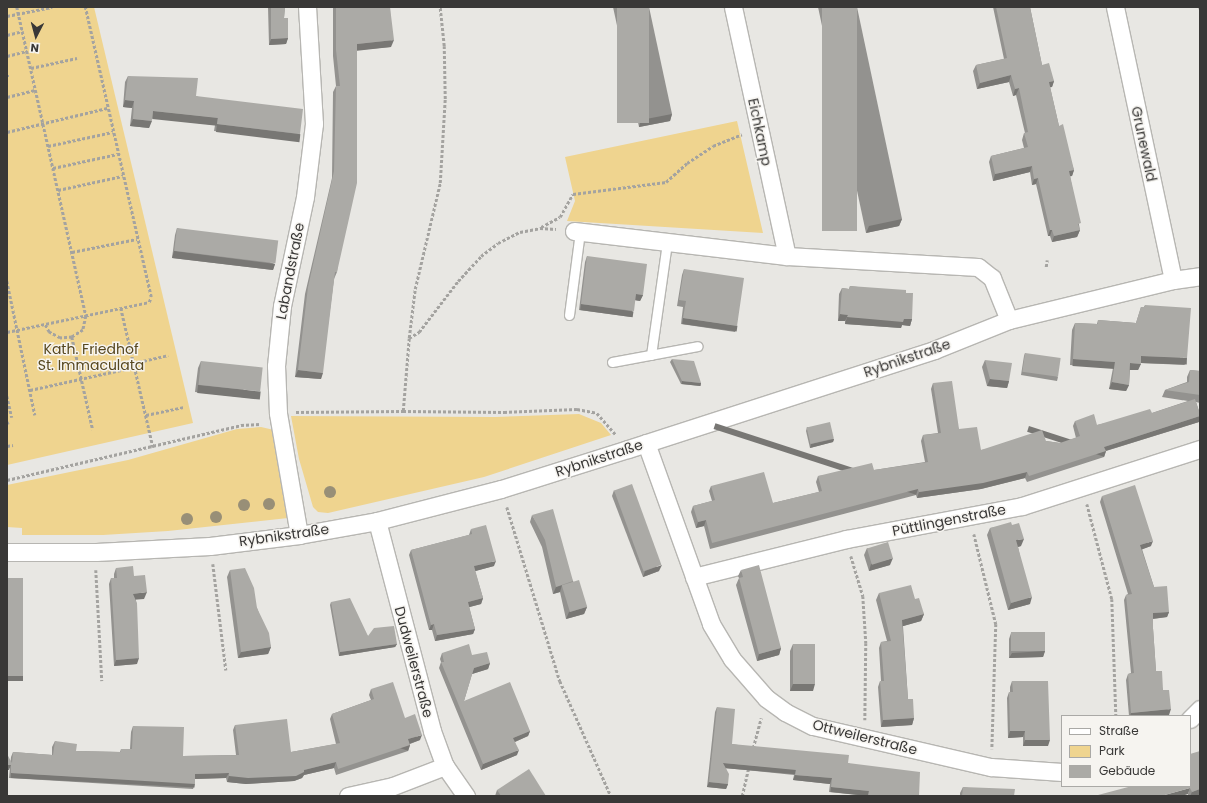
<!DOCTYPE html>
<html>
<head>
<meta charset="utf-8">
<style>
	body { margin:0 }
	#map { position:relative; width:1207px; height:803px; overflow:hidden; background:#e8e7e3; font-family:Poppins,sans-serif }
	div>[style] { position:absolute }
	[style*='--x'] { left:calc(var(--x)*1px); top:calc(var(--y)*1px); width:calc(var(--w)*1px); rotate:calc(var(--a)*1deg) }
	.green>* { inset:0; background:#efd48f }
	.path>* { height:2.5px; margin-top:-1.25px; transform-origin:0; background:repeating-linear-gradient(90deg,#a4a3a0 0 3px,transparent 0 5px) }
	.roads { filter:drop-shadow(1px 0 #b7b6b2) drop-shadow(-1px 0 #b7b6b2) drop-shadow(0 1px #b7b6b2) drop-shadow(0 -1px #b7b6b2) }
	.lane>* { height:9px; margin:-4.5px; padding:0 4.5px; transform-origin:4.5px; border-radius:4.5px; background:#fff }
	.street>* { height:17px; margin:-8.5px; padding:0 8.5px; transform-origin:8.5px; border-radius:8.5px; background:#fff }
	.trees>* { width:12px; height:12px; margin:-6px; border-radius:50%; background:#988f77 }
	.wall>* { inset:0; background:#93928f }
	.shaded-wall>* { inset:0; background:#787774; transform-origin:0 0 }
	.building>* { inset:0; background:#abaaa6; transform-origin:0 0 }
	span { translate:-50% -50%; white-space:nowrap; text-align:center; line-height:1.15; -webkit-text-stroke:3px #f6f4f0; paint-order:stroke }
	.street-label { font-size:14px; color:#393837 }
	.park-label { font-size:14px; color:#56471f }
	.frame { position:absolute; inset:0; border:8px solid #393837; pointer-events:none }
	.legend { position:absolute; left:1061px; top:715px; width:130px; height:72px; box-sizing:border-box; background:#f6f4f0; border:1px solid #aaa9a6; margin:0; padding:5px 7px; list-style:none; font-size:12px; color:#393837 }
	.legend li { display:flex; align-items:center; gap:8px; height:20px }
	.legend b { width:20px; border:1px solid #aaa9a6 }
	.north { position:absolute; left:16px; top:16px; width:40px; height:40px; -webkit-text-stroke:3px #f6f4f0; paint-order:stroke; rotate:186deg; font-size:11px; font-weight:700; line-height:16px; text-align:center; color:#393837 }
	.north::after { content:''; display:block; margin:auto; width:14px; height:18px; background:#393837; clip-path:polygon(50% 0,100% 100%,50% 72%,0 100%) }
</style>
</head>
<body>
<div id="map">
	<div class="green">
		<div style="clip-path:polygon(7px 7px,94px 7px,193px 423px,7px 465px)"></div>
		<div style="clip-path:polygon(737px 121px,763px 233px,567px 221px,575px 201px,565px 157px)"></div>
		<div style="clip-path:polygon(579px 414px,601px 423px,611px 435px,484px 477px,328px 513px,318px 512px,313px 507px,299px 459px,291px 416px,495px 417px)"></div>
		<div style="clip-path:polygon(261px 427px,274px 430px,288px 518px,168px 531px,103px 535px,22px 535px,22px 528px,7px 527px,7px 485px,128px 460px,237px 429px)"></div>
	</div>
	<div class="path">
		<div style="--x:17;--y:7;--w:317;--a:77.4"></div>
		<div style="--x:86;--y:316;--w:14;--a:102"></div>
		<div style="--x:83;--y:330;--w:13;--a:148"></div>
		<div style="--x:72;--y:337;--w:12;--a:175"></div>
		<div style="--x:60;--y:338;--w:13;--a:-151"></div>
		<div style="--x:49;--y:332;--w:10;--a:-119"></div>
		<div style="--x:7;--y:16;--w:46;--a:-11.3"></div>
		<div style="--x:7;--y:35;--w:16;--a:-14"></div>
		<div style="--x:7;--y:56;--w:21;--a:-14"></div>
		<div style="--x:31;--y:68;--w:47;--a:-12.3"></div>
		<div style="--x:7;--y:76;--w:2;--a:0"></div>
		<div style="--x:7;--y:97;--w:30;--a:-14"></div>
		<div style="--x:7;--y:132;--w:103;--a:-13.5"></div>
		<div style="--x:48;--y:146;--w:66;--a:-12.3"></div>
		<div style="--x:53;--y:168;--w:66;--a:-12.3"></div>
		<div style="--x:58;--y:190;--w:66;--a:-12.3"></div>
		<div style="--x:541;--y:227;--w:21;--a:-28"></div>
		<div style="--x:560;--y:217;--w:26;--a:-61"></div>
		<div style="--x:573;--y:194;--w:94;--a:-7.4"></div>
		<div style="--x:666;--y:182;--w:28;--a:-42"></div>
		<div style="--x:687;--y:163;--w:31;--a:-33"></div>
		<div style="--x:713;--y:146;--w:31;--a:-22"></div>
		<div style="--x:72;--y:252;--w:66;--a:-11.3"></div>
		<div style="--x:1046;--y:267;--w:7;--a:-82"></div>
		<div style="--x:7;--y:281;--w:137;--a:78.2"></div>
		<div style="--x:121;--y:308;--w:143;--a:77"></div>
		<div style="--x:7;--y:332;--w:145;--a:-11.9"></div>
		<div style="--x:149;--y:302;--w:5;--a:-68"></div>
		<div style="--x:151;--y:297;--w:297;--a:-102.8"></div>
		<div style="--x:72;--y:337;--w:95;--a:77.3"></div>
		<div style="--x:409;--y:338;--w:49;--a:-83"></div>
		<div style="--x:415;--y:289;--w:109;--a:-76.7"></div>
		<div style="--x:440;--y:183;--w:84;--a:-86.6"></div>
		<div style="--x:445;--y:99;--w:53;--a:-91.1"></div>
		<div style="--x:444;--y:46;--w:39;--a:-96"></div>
		<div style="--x:134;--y:363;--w:35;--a:-13"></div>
		<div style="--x:30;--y:390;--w:107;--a:-12.4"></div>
		<div style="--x:7;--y:396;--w:22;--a:77"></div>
		<div style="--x:403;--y:411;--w:101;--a:0.6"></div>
		<div style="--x:504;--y:412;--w:73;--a:-2.4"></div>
		<div style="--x:577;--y:409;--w:20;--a:11"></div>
		<div style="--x:597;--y:413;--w:28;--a:49"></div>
		<div style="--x:296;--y:412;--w:107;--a:-0.5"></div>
		<div style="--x:403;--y:411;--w:73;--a:-85.3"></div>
		<div style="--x:409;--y:338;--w:12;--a:-31"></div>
		<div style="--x:419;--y:332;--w:64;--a:-52.6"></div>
		<div style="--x:458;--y:281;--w:34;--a:-47"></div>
		<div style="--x:481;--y:256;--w:21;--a:-37"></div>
		<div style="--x:498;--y:243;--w:25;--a:-27"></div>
		<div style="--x:520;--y:232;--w:20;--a:-11"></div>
		<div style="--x:540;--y:228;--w:16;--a:4"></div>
		<div style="--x:146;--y:415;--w:38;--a:-12"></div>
		<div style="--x:7;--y:423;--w:2;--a:-27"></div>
		<div style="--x:7;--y:446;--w:6;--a:-9"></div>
		<div style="--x:7;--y:480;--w:240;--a:-13.2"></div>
		<div style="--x:241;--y:425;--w:20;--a:-3"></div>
		<div style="--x:1087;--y:504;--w:98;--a:75.3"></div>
		<div style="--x:1112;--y:599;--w:117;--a:88"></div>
		<div style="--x:507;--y:507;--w:182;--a:73.1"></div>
		<div style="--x:560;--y:681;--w:126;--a:66.1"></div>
		<div style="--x:974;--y:534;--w:93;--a:76.3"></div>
		<div style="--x:996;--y:624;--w:125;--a:91.8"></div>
		<div style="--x:851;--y:556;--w:42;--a:73.3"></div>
		<div style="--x:863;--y:596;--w:47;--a:86.3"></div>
		<div style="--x:866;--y:643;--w:77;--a:90.7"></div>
		<div style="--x:213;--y:564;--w:107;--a:83"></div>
		<div style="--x:96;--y:570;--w:111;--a:86.9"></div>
		<div style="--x:753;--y:748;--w:31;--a:-75"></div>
		<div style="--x:742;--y:796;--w:28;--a:-77"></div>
	</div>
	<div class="roads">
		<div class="lane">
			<div style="--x:569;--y:315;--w:85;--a:-82.5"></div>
			<div style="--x:651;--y:355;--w:114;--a:-81.9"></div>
			<div style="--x:612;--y:362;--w:87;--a:-10.5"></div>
		</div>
		<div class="street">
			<div style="--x:733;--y:7;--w:255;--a:77.8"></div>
			<div style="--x:1115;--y:7;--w:279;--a:78"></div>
			<div style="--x:574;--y:231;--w:214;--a:6.7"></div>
			<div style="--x:787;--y:256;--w:191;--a:3.3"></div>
			<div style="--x:978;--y:267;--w:18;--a:38"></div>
			<div style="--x:992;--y:278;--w:45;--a:68"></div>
			<div style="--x:646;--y:443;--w:192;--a:70.2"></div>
			<div style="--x:711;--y:624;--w:41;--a:59"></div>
			<div style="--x:732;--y:659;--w:52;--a:48.9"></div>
			<div style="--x:766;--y:698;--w:24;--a:36"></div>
			<div style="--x:785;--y:712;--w:31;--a:27"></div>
			<div style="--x:813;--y:726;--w:183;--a:13"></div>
			<div style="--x:991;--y:767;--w:71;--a:4"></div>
			<div style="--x:377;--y:521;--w:217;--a:75.3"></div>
			<div style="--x:432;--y:731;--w:37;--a:70"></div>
			<div style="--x:445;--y:766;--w:37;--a:55"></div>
			<div style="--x:299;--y:535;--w:124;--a:-99.8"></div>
			<div style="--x:278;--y:413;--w:47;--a:-92.4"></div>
			<div style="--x:276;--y:366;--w:60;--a:-84.3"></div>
			<div style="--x:282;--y:306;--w:111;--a:-78.1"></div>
			<div style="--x:305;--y:197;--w:74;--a:-83"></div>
			<div style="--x:314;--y:124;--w:117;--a:-93.4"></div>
			<div style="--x:7;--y:552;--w:89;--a:0"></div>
			<div style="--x:96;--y:552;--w:114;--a:-3"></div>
			<div style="--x:210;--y:546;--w:90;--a:-7"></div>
			<div style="--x:299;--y:535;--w:79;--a:-10.2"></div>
			<div style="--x:377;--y:521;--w:128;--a:-14.5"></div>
			<div style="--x:501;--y:489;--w:133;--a:-17.5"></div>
			<div style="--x:628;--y:449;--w:322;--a:-17.9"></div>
			<div style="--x:934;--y:350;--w:81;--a:-21.8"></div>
			<div style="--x:1009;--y:320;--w:169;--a:-13.7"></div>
			<div style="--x:1173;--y:280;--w:27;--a:-8"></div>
			<div style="--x:694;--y:577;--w:157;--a:-14"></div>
			<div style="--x:846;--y:539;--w:179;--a:-10.6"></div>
			<div style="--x:1022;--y:506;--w:187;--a:-17.8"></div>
			<div style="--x:1190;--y:719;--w:14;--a:-45"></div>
			<div style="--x:348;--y:796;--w:46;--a:-12.5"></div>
			<div style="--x:393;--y:786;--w:56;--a:-21"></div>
		</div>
	</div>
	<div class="trees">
		<div style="left:330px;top:492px"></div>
		<div style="left:269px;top:504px"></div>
		<div style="left:244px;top:505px"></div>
		<div style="left:216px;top:517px"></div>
		<div style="left:187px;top:519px"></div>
	</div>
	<div class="wall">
		<div style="clip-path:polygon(268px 7px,285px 7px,284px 18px,288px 38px,286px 44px,269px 45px)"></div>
		<div style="clip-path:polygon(333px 7px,390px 7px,391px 47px,357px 50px,337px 272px,334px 279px,321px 379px,295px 377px,305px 294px,332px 178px,333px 92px,336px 86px,333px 56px)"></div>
		<div style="clip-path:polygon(613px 7px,649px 7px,672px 114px,670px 121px,639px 127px)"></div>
		<div style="clip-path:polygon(818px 7px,857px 7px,902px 219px,899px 226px,866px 233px)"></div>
		<div style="clip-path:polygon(993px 7px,1030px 7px,1042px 65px,1054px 81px,1052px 87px,1050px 87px,1059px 126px,1074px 170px,1072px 176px,1070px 176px,1080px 230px,1077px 237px,1052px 242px,1050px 236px,1048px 236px,1036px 184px,1032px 185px,1030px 172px,993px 181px,989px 162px,991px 156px,1024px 148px,1022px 140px,1024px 133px,1025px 133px,1016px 95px,1013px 96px,1009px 82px,977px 89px,973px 71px,976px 65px,1004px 59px)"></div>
		<div style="clip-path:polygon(1198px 7px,1200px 7px,1200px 13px)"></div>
		<div style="clip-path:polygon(128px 76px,196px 96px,300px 134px,297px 141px,214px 131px,215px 125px,152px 118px,149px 128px,130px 126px,132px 108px,123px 107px,125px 82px)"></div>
		<div style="clip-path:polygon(177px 228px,275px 264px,273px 270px,172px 258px,175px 235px)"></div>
		<div style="clip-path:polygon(587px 256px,643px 295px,640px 301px,635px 300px,631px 317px,579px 310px,585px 262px)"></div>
		<div style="clip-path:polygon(684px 269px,737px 326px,735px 332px,681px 324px,683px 307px,677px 306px,682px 275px)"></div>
		<div style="clip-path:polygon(850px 286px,906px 293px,912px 319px,910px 326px,902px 325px,901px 328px,845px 324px,845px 321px,838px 321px,839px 294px,842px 288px,849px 289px)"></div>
		<div style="clip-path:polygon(1145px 305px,1185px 365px,1141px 363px,1138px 370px,1130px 370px,1129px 385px,1126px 391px,1109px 389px,1113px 368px,1070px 365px,1072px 330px,1075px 323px,1097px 324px,1098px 320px,1136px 323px,1141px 307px,1144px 307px)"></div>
		<div style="clip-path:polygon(1025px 353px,1058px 377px,1057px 381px,1021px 375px,1024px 356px)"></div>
		<div style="clip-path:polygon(672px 359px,701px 383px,700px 386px,681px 384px,670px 362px)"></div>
		<div style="clip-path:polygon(985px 360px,1009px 381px,1007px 388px,987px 386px,982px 367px)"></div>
		<div style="clip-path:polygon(201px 361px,258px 399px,195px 392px,198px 368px)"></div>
		<div style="clip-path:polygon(1190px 370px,1200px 371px,1200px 403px,1196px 402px,1200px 414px,1200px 417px,1199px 422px,1106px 451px,1104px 457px,1027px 482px,1025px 478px,981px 489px,917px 498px,916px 495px,710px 549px,704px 526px,696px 528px,691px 512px,693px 506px,712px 501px,709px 491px,711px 486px,773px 503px,819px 492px,816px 482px,818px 476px,874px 470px,925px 462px,921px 441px,923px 435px,938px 433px,931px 389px,933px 383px,959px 429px,981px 450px,1046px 441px,1060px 443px,1076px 438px,1073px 426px,1075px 421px,1097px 425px,1152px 413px,1188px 401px,1162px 397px,1165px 390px,1187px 382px,1187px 377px)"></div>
		<div style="clip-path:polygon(807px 427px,834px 439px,833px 442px,810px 448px,806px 431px)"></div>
		<div style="clip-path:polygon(614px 490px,659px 571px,643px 577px,612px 496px)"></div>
		<div style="clip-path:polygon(1102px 496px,1151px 546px,1142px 549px,1154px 587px,1169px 612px,1167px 617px,1153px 619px,1153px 628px,1156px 671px,1163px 690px,1169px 715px,1162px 716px,1129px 716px,1126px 680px,1128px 674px,1131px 673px,1124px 600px,1126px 595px,1128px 594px,1100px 502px)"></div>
		<div style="clip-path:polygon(532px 515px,573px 581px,587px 607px,584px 614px,566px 619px,560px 592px,553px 594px,542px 547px,530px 522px)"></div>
		<div style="clip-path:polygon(1012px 525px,1021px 546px,1018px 547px,1030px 604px,1008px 610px,987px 535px,990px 528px)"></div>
		<div style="clip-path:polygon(471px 529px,494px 566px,475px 571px,483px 598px,481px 604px,469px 607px,475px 629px,473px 634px,435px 641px,432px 630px,429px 630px,409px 555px,411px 550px,469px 535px)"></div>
		<div style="clip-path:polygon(867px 548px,890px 565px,869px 571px,864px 555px)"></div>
		<div style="clip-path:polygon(116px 568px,134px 576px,144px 599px,136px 599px,137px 664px,114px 666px,109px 584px,111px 578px,114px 578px,114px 574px)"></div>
		<div style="clip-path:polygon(230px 570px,257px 608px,271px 647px,268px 654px,238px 658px,227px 577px)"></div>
		<div style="clip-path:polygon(741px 570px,781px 648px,779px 655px,757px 661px,736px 585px,739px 578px,738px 576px)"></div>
		<div style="clip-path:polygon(879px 593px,915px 599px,924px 614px,921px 621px,903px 626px,908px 699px,914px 718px,912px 725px,881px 727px,878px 687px,880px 681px,881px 681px,879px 648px,881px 642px,887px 641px,876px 600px)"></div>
		<div style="clip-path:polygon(331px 602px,368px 636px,397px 644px,395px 647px,339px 656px,330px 605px)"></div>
		<div style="clip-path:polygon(1011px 633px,1045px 651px,1043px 657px,1009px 658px,1009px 639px)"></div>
		<div style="clip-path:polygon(793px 644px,813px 691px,790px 691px,790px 651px)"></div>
		<div style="clip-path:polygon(442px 653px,472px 655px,490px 663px,488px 669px,472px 674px,464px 701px,530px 731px,528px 736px,515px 742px,517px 755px,481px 770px,439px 668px,441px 662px,440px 659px)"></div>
		<div style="clip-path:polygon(1012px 681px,1048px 746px,1023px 746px,1023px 737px,1008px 738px,1007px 698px,1009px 692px,1010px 692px,1010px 687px)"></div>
		<div style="clip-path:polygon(371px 689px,420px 740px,410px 744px,410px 745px,408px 751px,336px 775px,334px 768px,304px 775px,302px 778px,294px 781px,246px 784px,227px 782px,226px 778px,195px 779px,195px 784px,193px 789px,9px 778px,11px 757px,13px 752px,52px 755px,52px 747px,55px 741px,76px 751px,120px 752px,121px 749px,130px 749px,131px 732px,133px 726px,183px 756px,236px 755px,233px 730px,235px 725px,291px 752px,336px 744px,330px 719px,332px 714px,371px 700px,369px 695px)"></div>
		<div style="clip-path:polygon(717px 707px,732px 744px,848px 763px,919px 796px,867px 796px,829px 792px,830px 784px,793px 780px,794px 775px,726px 768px,728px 784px,726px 789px,707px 787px,715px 712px)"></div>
		<div style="clip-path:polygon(1200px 751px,1200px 795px,1196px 796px,1188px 796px,1188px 794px)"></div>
		<div style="clip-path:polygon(963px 787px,1014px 796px,1016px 796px,960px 796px,960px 793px)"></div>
		<div style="clip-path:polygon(497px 790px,546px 796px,495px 796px)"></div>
	</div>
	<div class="shaded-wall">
		<div style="clip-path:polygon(288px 38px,286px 44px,269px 45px,271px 39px)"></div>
		<div style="clip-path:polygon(394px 40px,391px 47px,355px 51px,357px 44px)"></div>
		<div style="clip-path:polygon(1011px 75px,1009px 82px,977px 89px,980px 83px)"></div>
		<div style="clip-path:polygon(1054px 81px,1052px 87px,1047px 88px,1049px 82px)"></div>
		<div style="clip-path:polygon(1019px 88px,1016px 95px,1013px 96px,1015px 89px)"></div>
		<div style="clip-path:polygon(125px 100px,134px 101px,132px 108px,123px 107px)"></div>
		<div style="left:153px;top:111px;width:65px;height:8px;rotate:6deg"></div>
		<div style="clip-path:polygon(672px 114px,670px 121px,639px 127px,641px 120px)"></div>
		<div style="clip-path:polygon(133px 119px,152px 121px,149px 128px,130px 126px)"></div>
		<div style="left:217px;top:124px;width:84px;height:8px;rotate:7deg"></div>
		<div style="clip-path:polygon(1032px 166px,1030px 172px,993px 181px,995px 174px)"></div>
		<div style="clip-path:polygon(1074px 170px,1072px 176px,1067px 177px,1069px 171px)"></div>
		<div style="clip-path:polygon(1038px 178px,1036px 184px,1032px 185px,1034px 179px)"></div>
		<div style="clip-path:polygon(902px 219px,899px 226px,866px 233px,869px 226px)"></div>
		<div style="clip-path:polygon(1050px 230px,1052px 230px,1050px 236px,1048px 236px)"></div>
		<div style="clip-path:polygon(1080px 230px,1077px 237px,1052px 242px,1054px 236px)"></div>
		<div style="clip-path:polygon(174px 251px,275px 264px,273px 270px,172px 258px)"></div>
		<div style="clip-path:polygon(636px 294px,643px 295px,640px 301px,634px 300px)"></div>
		<div style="left:581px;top:304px;width:53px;height:6px;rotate:8deg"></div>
		<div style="clip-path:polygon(840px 314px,848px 315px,845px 321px,838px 321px)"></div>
		<div style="clip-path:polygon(847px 317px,904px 319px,912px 319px,910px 326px,902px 325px,901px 328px,845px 324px)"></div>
		<div style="left:683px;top:318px;width:55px;height:6px;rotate:8deg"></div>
		<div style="left:1141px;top:356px;width:46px;height:7px;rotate:2deg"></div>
		<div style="left:1073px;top:359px;width:42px;height:7px;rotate:4deg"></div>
		<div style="clip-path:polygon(1130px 363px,1141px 364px,1138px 370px,1128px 370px)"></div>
		<div style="clip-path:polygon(298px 370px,323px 373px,321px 379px,295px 377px)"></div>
		<div style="clip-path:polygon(990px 379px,1009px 381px,1007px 388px,987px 386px)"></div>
		<div style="left:682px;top:381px;width:19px;height:3px;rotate:6deg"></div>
		<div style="clip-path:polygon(1112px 382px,1129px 385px,1126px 391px,1109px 389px)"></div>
		<div style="left:198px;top:385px;width:63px;height:8px;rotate:6deg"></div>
		<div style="clip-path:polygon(1200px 416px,1199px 422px,1102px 452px,1104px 447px)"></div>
		<div style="clip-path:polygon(834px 439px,833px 442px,810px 448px,811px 444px)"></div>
		<div style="left:1106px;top:451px;width:6px;height:81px;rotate:108deg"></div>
		<div style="clip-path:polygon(1027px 472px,1025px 478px,981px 489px,917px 498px,919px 492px)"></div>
		<div style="left:918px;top:489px;width:6px;height:213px;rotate:108deg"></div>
		<div style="clip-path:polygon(706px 520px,704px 526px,696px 528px,698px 522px)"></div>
		<div style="clip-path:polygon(1024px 539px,1021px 546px,1014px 548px,1016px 540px)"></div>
		<div style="clip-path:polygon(1153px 541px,1151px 546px,1138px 551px,1140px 545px)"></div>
		<div style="clip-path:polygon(893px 558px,890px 565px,869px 571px,871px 564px)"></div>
		<div style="clip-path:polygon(496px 561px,494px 566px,472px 572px,474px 566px)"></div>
		<div style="clip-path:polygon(662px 565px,659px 571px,643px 577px,645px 571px)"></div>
		<div style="clip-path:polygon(562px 585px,560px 592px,553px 594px,556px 587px)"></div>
		<div style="clip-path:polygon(147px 592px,144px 599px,131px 600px,133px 594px)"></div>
		<div style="clip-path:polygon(1032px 597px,1030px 604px,1008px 610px,1011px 603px)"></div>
		<div style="clip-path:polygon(483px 598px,481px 604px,466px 608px,468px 602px)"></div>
		<div style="clip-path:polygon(587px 607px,584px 614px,566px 619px,569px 612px)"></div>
		<div style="clip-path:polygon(1169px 612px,1167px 617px,1151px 619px,1153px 613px)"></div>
		<div style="clip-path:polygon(924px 614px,921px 621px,900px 627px,902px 620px)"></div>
		<div style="clip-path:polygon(434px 624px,432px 630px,429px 630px,431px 625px)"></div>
		<div style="clip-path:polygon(475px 629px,473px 634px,435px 641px,437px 635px)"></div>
		<div style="clip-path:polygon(397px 644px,395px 647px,339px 656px,340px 652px)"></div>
		<div style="clip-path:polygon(271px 647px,268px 654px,238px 658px,241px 652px)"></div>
		<div style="clip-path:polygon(781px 648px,779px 655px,757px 661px,759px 654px)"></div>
		<div style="clip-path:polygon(1045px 651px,1043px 657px,1009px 658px,1012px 653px)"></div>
		<div style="clip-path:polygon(139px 658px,137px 664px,114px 666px,116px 660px)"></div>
		<div style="clip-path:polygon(490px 663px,488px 669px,472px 674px,474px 668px)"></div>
		<div style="left:7px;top:676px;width:16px;height:5px"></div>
		<div style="clip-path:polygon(793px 684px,815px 684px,813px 691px,790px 691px)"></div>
		<div style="clip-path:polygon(1171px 709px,1169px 715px,1162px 716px,1130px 716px,1131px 713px)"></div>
		<div style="clip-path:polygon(914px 718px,912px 725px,881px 727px,883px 720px)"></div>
		<div style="clip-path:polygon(530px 731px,528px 736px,510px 744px,513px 738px)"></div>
		<div style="clip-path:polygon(1010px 731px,1025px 731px,1023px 737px,1008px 738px)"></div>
		<div style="clip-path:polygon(422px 735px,420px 740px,406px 745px,408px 739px)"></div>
		<div style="clip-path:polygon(1025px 740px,1050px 740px,1048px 746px,1023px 746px)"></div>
		<div style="left:410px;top:745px;width:6px;height:76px;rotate:108deg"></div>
		<div style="clip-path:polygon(519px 750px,517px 755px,481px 770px,483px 764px)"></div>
		<div style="clip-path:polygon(336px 762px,334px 768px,304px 775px,302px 778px,294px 781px,246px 784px,227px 782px,229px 776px,304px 770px)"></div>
		<div style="left:723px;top:763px;width:73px;height:5px;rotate:5deg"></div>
		<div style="clip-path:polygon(7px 765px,11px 765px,9px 770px,7px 770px)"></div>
		<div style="left:11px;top:773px;width:184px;height:5px;rotate:3deg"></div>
		<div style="clip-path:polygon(229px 773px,226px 778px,193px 779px,195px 774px)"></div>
		<div style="clip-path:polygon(795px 775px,832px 778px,830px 784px,793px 780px)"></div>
		<div style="clip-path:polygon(709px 782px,728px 784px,726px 789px,707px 787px)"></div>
		<div style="left:831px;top:787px;width:38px;height:5px;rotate:6deg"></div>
		<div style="clip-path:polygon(1190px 788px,1188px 794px,1182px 796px,1161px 796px)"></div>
		<div style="clip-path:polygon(1200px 789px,1200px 795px,1196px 796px,1190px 796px,1192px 792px)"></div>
	</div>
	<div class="building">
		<div style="clip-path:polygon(271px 7px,285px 7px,284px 18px,288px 18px,288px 38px,271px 39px)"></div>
		<div style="clip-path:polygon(336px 7px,390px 7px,394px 40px,357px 44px,357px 183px,337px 272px,335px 272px,323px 373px,298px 370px,308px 287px,334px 171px,336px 86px,340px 86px,336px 50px)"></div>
		<div style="left:617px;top:7px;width:32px;height:116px"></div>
		<div style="left:822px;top:7px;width:35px;height:224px"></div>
		<div style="clip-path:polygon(996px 7px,1030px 7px,1042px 65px,1049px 63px,1054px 81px,1049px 82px,1059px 126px,1063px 124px,1074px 170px,1069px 171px,1081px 223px,1078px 224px,1080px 230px,1054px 236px,1052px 230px,1050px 230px,1038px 178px,1034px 179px,1032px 166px,995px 174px,991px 156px,1028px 147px,1024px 133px,1028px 132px,1019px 88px,1015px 89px,1011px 75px,980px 83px,976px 65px,1007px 58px)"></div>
		<div style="clip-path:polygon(128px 76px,198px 78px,196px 96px,303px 109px,300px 134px,217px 124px,218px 118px,153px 111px,152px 121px,133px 119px,134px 101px,125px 100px)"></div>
		<div style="left:177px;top:228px;width:102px;height:23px;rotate:7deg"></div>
		<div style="clip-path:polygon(587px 256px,647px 264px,643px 295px,636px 294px,634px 311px,581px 304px)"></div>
		<div style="clip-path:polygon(684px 269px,744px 278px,737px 326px,683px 318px,686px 301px,679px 300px)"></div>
		<div style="clip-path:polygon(850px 286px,906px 290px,906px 293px,913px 293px,912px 319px,904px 319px,903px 322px,847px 317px,848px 315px,840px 314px,842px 288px,849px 289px)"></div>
		<div style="clip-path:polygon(1145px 305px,1191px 308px,1187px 358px,1141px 356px,1141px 364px,1130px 363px,1129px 385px,1112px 382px,1115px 362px,1073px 359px,1075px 323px,1098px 324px,1098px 320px,1136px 323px,1141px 307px,1145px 307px)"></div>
		<div style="left:1025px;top:353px;width:36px;height:19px;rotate:8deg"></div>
		<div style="clip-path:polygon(672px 359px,694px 361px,701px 383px,682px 381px)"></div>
		<div style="clip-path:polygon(985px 360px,1012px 363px,1009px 381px,990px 379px)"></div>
		<div style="left:201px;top:361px;width:62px;height:24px;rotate:6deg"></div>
		<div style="clip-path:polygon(1190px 370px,1200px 371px,1200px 395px,1165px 390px,1189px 382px)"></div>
		<div style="clip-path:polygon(952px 381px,959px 429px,977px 427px,981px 450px,1042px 430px,1046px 441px,1060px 443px,1080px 436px,1075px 421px,1094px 414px,1097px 425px,1150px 409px,1152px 413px,1195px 399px,1200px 414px,1200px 416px,1104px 447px,1106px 451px,1029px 476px,1027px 472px,983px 483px,919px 492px,918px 489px,712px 543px,706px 520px,698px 522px,693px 506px,715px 500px,711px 486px,764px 472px,773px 503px,822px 491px,818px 476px,872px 463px,874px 470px,928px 462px,923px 435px,941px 433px,933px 383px)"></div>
		<div style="left:830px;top:422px;width:17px;height:24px;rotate:77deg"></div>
		<div style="left:632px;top:484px;width:86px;height:19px;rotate:70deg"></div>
		<div style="clip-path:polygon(1135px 485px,1153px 541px,1140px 545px,1154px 587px,1167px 586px,1169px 612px,1153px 613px,1153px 628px,1156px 671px,1162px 671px,1163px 690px,1169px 690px,1171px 709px,1131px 713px,1128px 674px,1134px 673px,1126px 595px,1132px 594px,1102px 496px)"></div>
		<div style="clip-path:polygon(553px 509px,573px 581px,556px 587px,545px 540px,532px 515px)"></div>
		<div style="clip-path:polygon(1011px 522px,1012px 525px,1019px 523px,1024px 539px,1016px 540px,1032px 597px,1011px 603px,990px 528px)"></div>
		<div style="clip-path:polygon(486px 525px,496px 561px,474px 566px,483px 598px,468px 602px,475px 629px,437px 635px,434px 624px,431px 625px,411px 550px,472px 534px,471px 529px)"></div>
		<div style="left:888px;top:542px;width:17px;height:22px;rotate:73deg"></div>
		<div style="clip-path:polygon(759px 565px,781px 648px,759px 654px,739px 578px,743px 577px,741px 570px)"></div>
		<div style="clip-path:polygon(133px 566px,134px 576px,145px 575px,147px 592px,133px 594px,137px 603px,139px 658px,116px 660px,111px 578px,117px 578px,116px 568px)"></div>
		<div style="clip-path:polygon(245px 568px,254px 588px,257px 608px,269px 633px,271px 647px,241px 652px,230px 570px)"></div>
		<div style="left:7px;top:578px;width:16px;height:98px"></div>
		<div style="left:579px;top:580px;width:28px;height:18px;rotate:73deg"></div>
		<div style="clip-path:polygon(911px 585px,915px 599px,919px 598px,924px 614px,902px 620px,908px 699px,913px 699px,914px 718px,883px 720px,880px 681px,884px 681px,881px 642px,891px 641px,879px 593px)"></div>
		<div style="clip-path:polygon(350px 598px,368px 636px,374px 628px,394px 626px,397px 644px,340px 652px,331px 602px)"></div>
		<div style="left:1045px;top:632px;width:19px;height:34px;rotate:90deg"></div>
		<div style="clip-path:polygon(469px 644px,472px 655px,487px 652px,490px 663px,474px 668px,464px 701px,510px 682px,530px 731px,513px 738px,519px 750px,483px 764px,441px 662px,444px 662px,442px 653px)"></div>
		<div style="left:793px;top:644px;width:22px;height:40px"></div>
		<div style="clip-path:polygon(1012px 681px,1048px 681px,1050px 740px,1025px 740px,1025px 731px,1010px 731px,1009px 692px,1013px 692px)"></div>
		<div style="clip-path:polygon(393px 682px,405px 718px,415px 714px,422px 735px,408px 739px,410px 745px,338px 769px,336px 762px,304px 770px,304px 772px,296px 776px,248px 778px,229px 776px,229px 773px,195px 774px,195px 784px,11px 773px,11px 765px,7px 765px,7px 754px,12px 763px,13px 752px,53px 755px,55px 741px,77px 744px,76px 751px,121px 752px,121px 749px,132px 749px,133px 726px,184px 727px,183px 756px,239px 755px,235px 725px,287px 719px,291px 752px,340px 743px,332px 714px,374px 699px,371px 689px)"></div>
		<div style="clip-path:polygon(717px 707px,735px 709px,732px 744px,849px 755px,848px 763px,920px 772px,919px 796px,868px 796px,869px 791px,831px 787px,832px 778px,795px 775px,796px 770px,723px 763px,729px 774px,728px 784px,709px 782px)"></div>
		<div style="clip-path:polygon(1200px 751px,1200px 789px,1192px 792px,1190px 788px,1161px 796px,1088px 796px,1098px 795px,1132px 786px,1190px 786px,1190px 754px)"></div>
		<div style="clip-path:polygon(529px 769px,546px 796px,501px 796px,497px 790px)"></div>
		<div style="clip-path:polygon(963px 787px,1015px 789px,1014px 796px,1016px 796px,962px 796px)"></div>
	</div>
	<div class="street-label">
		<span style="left:760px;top:132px;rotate:78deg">Eichkamp</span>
		<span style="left:1144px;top:144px;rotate:78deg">Grunewald</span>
		<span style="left:290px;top:271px;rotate:-79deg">Labandstraße</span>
		<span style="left:907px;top:358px;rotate:-19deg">Rybnikstraße</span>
		<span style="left:599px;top:458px;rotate:-18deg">Rybnikstraße</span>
		<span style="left:949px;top:520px;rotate:-11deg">Püttlingenstraße</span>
		<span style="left:284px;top:535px;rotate:-8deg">Rybnikstraße</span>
		<span style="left:414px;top:662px;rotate:75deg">Dudweilerstraße</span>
		<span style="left:865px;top:737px;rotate:14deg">Ottweilerstraße</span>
	</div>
	<div class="park-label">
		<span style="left:91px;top:357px">Kath. Friedhof<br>St. Immaculata</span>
	</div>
	<div class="frame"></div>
	<ul class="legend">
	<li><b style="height:5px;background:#fff"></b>Straße</li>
	<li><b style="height:11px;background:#efd48f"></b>Park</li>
	<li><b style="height:11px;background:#abaaa6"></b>Gebäude</li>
	</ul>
	<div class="north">N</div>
</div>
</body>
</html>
